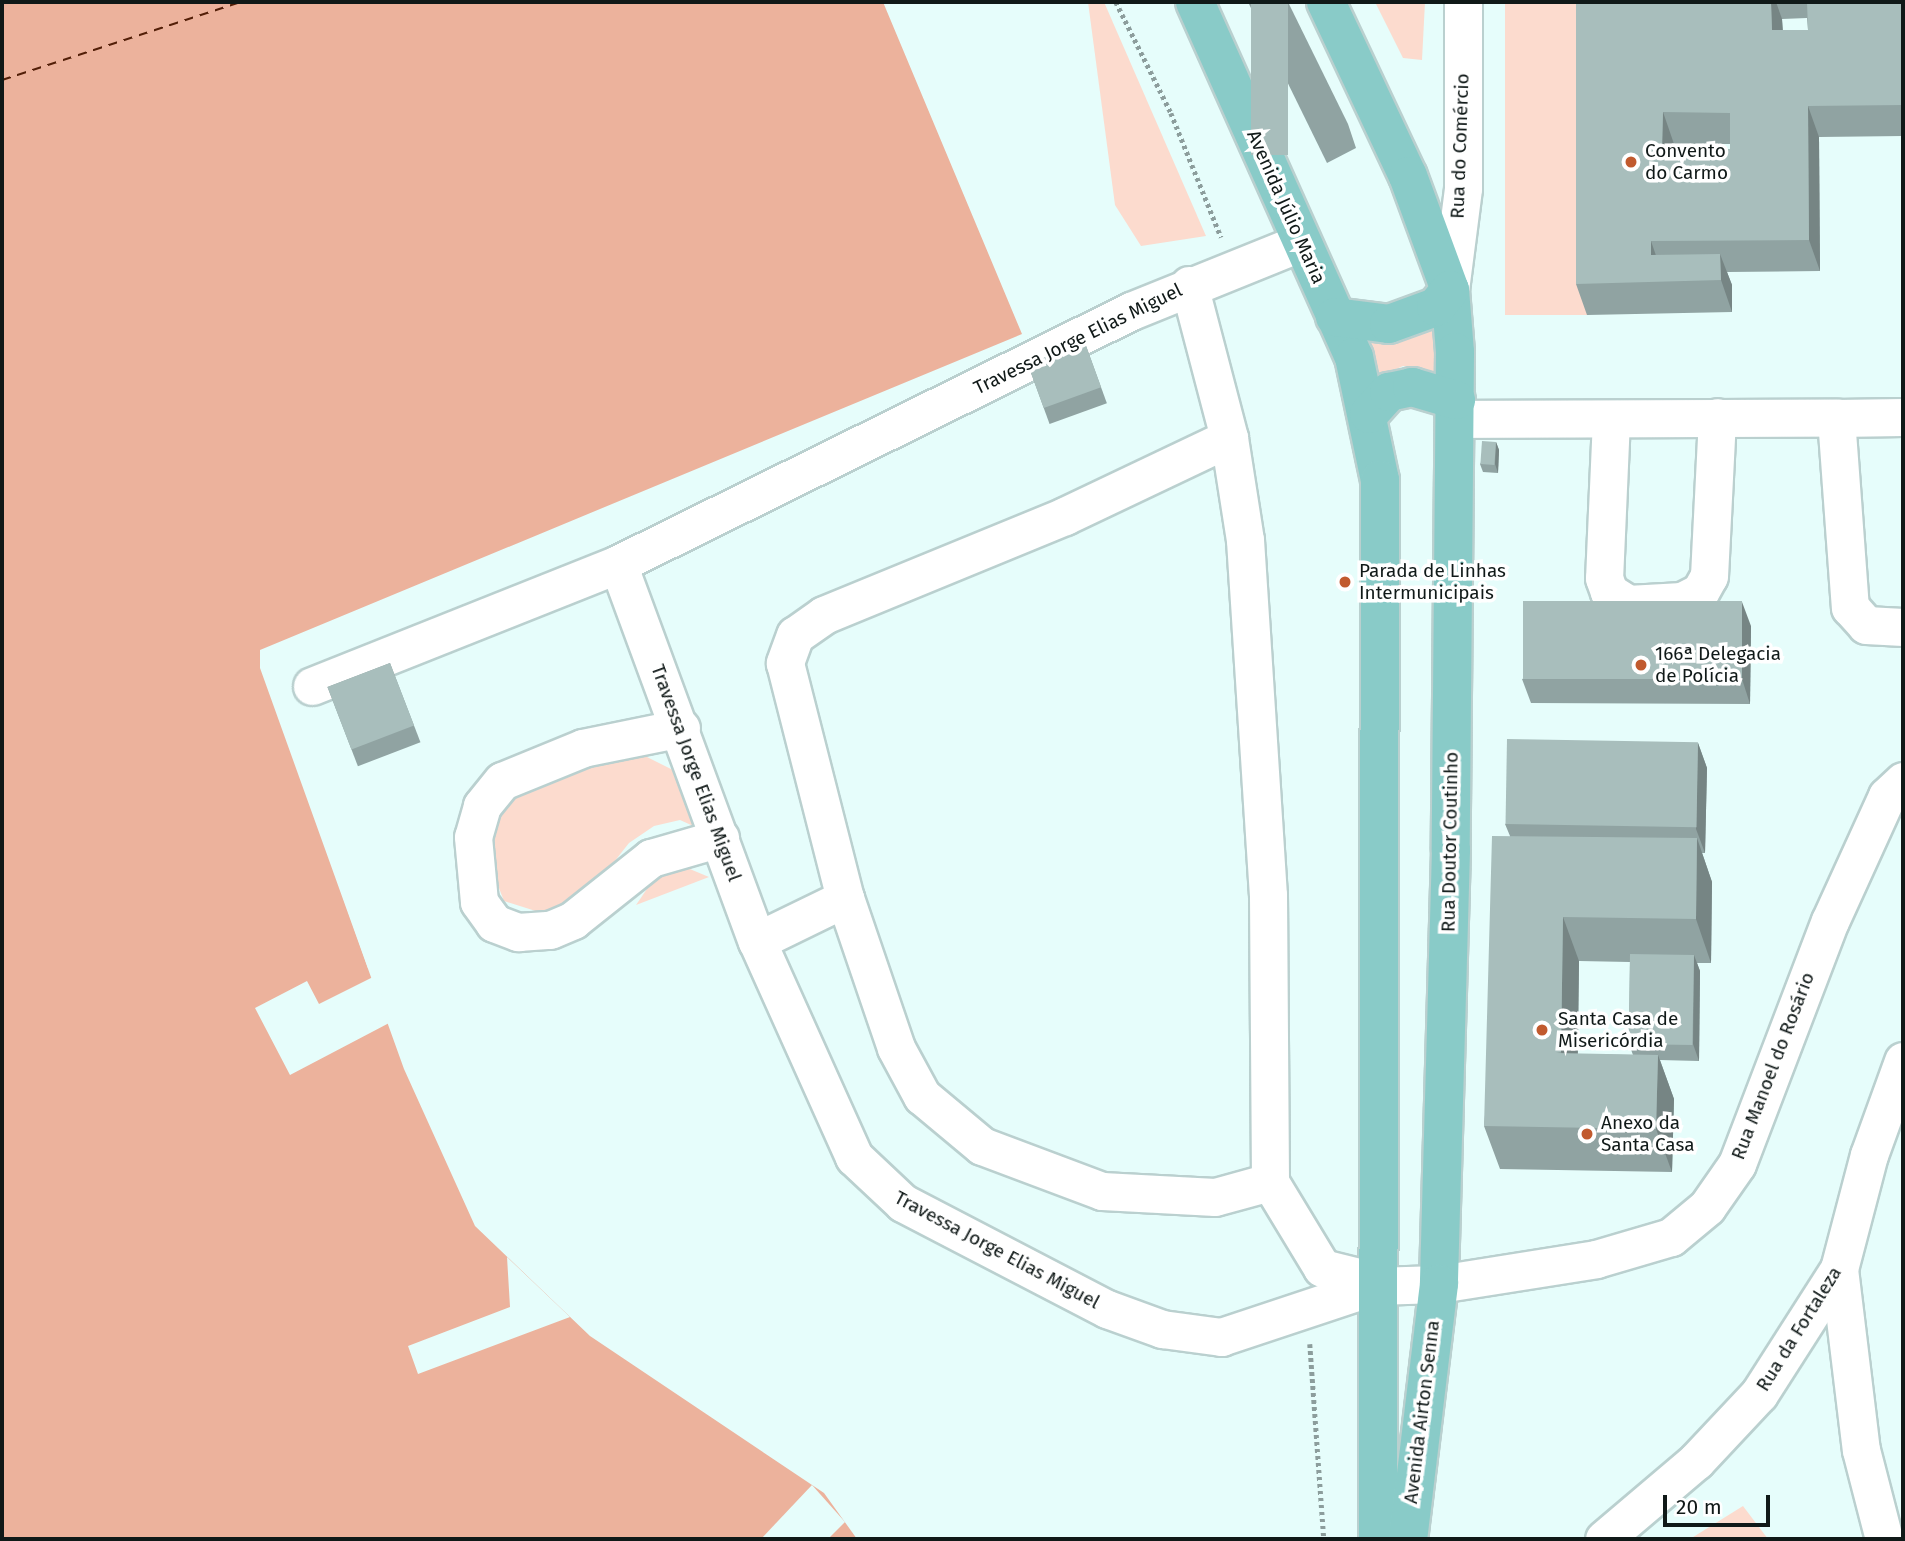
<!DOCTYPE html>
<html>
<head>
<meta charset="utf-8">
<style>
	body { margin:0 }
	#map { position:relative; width:1905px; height:1541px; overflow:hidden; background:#e6fdfb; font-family:"Fira Sans",sans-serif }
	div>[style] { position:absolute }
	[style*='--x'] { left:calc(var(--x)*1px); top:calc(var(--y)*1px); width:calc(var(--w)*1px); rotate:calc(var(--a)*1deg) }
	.green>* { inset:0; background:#fcdbce; transform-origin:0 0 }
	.water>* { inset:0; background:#ecb29c }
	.pier>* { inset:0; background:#e6fdfb }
	.ferry>* { height:2px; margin-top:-1px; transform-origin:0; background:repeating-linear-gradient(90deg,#531f08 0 9px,transparent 0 16px) }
	.path>* { height:4.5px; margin-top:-2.25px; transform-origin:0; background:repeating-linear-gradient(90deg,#8c9d9c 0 3.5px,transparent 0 7px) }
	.roads { filter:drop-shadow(2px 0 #bad0cf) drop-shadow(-2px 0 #bad0cf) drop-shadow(0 2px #bad0cf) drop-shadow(0 -2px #bad0cf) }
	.minor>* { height:37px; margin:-18.5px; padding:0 18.5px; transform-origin:18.5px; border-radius:18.5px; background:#fff }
	.major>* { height:38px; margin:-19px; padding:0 19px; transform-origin:19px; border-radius:19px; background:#89cbc8 }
	.wall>* { inset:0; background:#90a3a2; transform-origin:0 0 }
	.shaded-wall>* { inset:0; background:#768584 }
	.building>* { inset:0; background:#a8bebc; transform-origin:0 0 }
	.dots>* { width:19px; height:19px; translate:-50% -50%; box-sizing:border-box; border:4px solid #fff; border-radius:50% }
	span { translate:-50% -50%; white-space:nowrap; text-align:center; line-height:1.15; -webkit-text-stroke:7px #fff; paint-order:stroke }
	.street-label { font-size:19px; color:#101918 }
	.poi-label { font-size:19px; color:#101918 }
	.left { translate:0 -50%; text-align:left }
	.frame { position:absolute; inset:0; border:4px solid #101918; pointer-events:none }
	.scale { position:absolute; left:1663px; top:1495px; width:107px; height:32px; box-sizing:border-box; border:4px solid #101918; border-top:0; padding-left:9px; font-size:21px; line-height:24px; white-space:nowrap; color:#101918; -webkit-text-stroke:5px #fff; paint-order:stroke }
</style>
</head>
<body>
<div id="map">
	<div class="green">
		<div style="clip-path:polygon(1088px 2px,1104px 2px,1206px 236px,1141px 246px,1115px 205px)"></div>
		<div style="clip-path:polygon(1375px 2px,1425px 2px,1422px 60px,1403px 58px)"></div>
		<div style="left:1587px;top:2px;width:313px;height:82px;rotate:90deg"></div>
		<div style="clip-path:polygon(1433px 329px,1435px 373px,1403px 366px,1376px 378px,1363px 340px,1397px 341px)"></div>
		<div style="clip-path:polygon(594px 754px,643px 755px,677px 772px,700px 829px,680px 820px,654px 826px,629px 843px,580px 905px,542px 913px,504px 901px,490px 865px,490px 828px,512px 798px,552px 769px)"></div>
		<div style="clip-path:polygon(662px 867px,685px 867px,709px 877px,636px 905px)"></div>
		<div style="clip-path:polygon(1743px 1506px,1768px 1539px,1690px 1539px)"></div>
	</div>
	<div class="water">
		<div style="clip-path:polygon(2px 2px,883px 2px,1022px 334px,260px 650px,260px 668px,404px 1069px,475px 1226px,590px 1336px,824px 1493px,857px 1539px,2px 1539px)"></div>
	</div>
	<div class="pier">
		<div style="clip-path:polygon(305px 780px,372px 967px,368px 968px,302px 781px)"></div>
		<div style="clip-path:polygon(375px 976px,391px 1022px,290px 1075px,255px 1008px,307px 981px,319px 1004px)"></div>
		<div style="clip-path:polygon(507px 1257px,570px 1317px,418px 1374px,408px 1346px,510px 1307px)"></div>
		<div style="clip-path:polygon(812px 1485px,845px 1522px,828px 1539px,761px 1539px)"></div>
	</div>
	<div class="ferry">
		<div style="--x:2;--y:80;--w:251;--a:-18.1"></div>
	</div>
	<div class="path">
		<div style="--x:1116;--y:2;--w:124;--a:63.6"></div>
		<div style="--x:1171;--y:113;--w:134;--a:68"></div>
		<div style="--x:1310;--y:1344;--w:196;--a:85.9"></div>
	</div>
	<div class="roads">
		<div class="minor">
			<div style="--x:1189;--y:285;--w:158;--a:75.3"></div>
			<div style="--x:1229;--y:438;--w:103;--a:81.1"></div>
			<div style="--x:1245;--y:540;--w:356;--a:86.3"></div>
			<div style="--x:1268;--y:895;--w:287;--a:89.6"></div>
			<div style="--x:1270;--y:1182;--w:100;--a:58.8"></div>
			<div style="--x:1322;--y:1268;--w:54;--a:14"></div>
			<div style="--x:1450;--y:290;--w:103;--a:-82.7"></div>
			<div style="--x:1463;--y:188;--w:186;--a:-90"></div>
			<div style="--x:1903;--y:417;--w:67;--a:179.1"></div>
			<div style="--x:1836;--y:418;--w:190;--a:85.8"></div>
			<div style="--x:1850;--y:607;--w:24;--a:48"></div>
			<div style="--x:1866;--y:625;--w:37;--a:3"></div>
			<div style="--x:1456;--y:419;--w:380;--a:-0.2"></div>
			<div style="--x:1611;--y:419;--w:159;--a:92.5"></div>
			<div style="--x:1604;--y:578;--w:15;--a:70"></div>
			<div style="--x:1609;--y:592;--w:22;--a:32"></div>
			<div style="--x:1628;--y:604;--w:54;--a:-3.2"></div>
			<div style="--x:1682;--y:601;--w:20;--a:-27"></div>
			<div style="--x:1700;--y:592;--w:18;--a:-61"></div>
			<div style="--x:1709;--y:576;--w:159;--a:-87.1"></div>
			<div style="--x:1229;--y:438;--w:182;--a:154.6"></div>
			<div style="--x:1065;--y:516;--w:261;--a:157.7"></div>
			<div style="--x:824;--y:615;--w:35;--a:145"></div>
			<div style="--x:795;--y:635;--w:30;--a:110"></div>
			<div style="--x:785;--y:663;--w:243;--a:75.7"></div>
			<div style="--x:845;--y:898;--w:158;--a:71.2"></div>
			<div style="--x:896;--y:1048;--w:55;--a:61.6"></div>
			<div style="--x:922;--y:1096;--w:78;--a:39.8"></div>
			<div style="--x:982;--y:1146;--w:128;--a:20.6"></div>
			<div style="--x:1102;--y:1191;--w:113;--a:3"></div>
			<div style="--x:1215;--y:1197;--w:57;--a:-15.3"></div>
			<div style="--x:618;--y:564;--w:402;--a:69.8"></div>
			<div style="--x:757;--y:941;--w:237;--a:65.8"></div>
			<div style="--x:854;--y:1157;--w:67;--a:43.2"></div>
			<div style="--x:903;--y:1203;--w:230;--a:27.5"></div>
			<div style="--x:1107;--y:1309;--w:59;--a:20"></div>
			<div style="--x:1162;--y:1329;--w:60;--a:7.7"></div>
			<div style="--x:1221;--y:1337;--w:161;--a:-18.4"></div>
			<div style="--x:1374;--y:1286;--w:65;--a:-1.8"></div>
			<div style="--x:1439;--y:1284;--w:159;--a:-9"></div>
			<div style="--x:1596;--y:1259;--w:78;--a:-16.3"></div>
			<div style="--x:1671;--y:1237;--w:47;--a:-39.8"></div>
			<div style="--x:1707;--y:1207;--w:52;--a:-55.1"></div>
			<div style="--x:1737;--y:1164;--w:260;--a:-69.1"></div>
			<div style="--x:1830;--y:921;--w:137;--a:-65.5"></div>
			<div style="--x:1887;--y:796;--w:22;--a:-43"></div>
			<div style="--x:312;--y:686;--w:329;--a:-21.7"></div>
			<div style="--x:618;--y:564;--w:572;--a:-26.25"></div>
			<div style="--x:1131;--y:311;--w:184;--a:-22"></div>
			<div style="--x:681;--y:728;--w:100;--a:168.5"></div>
			<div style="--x:583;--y:748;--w:87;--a:157.8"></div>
			<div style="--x:502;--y:781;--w:32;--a:129"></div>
			<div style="--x:482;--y:806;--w:32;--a:106"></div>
			<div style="--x:473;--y:837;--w:65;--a:84.7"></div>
			<div style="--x:479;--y:902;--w:26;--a:54"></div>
			<div style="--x:494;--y:923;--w:26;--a:21"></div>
			<div style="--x:518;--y:932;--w:32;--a:-4"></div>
			<div style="--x:550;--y:930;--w:25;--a:-23"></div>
			<div style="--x:573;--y:920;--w:100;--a:-38.5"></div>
			<div style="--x:651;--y:858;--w:72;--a:-16.2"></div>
			<div style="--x:757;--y:941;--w:98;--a:-26"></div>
			<div style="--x:1839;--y:1269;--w:182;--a:83.1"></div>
			<div style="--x:1861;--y:1450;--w:92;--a:75.5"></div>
			<div style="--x:1604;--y:1539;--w:121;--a:-40.3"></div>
			<div style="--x:1696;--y:1461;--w:92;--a:-46.8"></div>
			<div style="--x:1759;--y:1394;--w:148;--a:-57.4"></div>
			<div style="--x:1839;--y:1269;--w:118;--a:-75.3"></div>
			<div style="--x:1869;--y:1155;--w:100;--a:-70.1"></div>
		</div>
		<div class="major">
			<div style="--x:1195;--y:2;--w:389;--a:65.9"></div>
			<div style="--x:1354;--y:357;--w:126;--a:78.1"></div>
			<div style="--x:1380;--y:480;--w:1059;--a:90.11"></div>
			<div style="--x:1326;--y:2;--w:192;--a:64.8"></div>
			<div style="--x:1408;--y:176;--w:121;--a:69.8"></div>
			<div style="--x:1450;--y:290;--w:62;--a:85.4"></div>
			<div style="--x:1455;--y:352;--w:498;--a:90.5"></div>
			<div style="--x:1451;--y:850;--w:434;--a:91.6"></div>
			<div style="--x:1439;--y:1284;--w:257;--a:96.9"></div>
			<div style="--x:1335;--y:317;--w:54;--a:7.4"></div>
			<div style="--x:1389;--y:324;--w:50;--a:-19.9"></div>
			<div style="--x:1436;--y:307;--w:22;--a:-51"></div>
			<div style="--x:1369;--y:414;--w:30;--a:-48"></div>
			<div style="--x:1389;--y:392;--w:24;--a:-12"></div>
			<div style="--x:1412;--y:387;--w:46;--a:16.5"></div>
		</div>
	</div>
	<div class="wall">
		<div style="clip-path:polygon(1248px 2px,1288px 2px,1348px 124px,1356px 148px,1327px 163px)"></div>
		<div style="clip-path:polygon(evenodd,1576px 2px,1903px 2px,1903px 136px,1819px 137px,1820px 271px,1727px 272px,1732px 285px,1732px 312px,1587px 315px,1576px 284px,1576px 2px,1807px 18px,1808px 30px,1783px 30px,1782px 19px,1807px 18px,1576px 2px,1674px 144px,1730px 144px,1730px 149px,1674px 149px,1674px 144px)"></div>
		<div style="left:1085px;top:343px;width:64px;height:61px;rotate:70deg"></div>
		<div style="clip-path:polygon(1496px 442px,1499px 450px,1498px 473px,1483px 472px,1480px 464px)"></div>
		<div style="clip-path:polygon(1751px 626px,1750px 704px,1531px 703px,1522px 679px)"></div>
		<div style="left:390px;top:663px;width:85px;height:67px;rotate:69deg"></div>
		<div style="clip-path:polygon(evenodd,1698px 743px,1707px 768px,1705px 853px,1702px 853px,1712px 882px,1711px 963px,1697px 963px,1700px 971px,1699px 1061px,1660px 1060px,1674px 1099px,1672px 1172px,1500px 1169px,1484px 1126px,1510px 836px,1505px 824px,1698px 743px,1579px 961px,1630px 962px,1629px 1044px,1633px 1055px,1578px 1054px,1579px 961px)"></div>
	</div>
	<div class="shaded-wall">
		<div style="clip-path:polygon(1771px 2px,1776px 2px,1782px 19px,1784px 62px,1772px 30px)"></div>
		<div style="clip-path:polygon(1808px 106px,1819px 137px,1820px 271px,1809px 240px)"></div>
		<div style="clip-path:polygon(1663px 112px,1674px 144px,1674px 180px,1662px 149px)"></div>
		<div style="clip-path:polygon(1651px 241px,1662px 273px,1651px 255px)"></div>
		<div style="clip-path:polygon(1720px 254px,1732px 285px,1732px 312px,1721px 280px)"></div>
		<div style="clip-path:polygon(1496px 442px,1499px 450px,1498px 473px,1495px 464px)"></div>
		<div style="clip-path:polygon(1742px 602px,1751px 626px,1750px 704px,1742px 679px)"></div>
		<div style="clip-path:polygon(1698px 743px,1707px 768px,1705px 853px,1696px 829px)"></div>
		<div style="clip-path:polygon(1697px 838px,1712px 882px,1711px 963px,1696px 919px)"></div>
		<div style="clip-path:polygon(1563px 917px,1579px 961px,1577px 1096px,1561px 1052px)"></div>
		<div style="clip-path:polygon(1694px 955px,1700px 971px,1699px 1061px,1693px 1044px)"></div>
		<div style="clip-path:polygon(1658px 1055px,1674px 1099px,1672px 1172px,1656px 1129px)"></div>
	</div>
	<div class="building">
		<div style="left:1251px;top:2px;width:37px;height:153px"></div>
		<div style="clip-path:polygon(evenodd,1576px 2px,1771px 2px,1772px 30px,1808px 30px,1807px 2px,1903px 2px,1903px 105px,1808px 106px,1809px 240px,1651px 241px,1651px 255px,1720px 254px,1721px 280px,1576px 284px,1576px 2px,1663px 112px,1730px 113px,1730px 149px,1662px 149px,1663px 112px)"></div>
		<div style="left:1085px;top:343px;width:47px;height:61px;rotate:70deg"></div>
		<div style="left:1482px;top:441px;width:14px;height:23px;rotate:4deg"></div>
		<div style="left:1523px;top:601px;width:219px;height:78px"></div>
		<div style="left:390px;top:663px;width:67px;height:67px;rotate:69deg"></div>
		<div style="left:1507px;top:739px;width:191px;height:85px;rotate:1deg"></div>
		<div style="clip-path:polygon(1492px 836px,1697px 838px,1696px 919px,1563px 917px,1561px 1052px,1556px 1053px,1658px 1055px,1656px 1129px,1484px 1126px)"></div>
		<div style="left:1630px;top:954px;width:64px;height:90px;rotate:1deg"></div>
	</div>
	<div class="dots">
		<div style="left:1631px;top:162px;background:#c15a2e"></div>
		<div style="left:1345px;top:582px;background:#c15a2e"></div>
		<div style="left:1641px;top:665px;background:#c15a2e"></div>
		<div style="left:1542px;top:1030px;background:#c15a2e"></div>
		<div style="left:1587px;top:1134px;background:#c15a2e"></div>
	</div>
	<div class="street-label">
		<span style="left:1460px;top:146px;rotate:-88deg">Rua do Comércio</span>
		<span style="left:1286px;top:207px;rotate:66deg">Avenida Júlio Maria</span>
		<span style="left:1078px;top:339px;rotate:-26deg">Travessa Jorge Elias Miguel</span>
		<span style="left:696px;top:773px;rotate:70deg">Travessa Jorge Elias Miguel</span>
		<span style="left:1450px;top:842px;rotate:-89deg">Rua Doutor Coutinho</span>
		<span style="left:1773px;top:1066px;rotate:-69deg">Rua Manoel do Rosário</span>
		<span style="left:997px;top:1250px;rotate:28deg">Travessa Jorge Elias Miguel</span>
		<span style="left:1799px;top:1329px;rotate:-58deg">Rua da Fortaleza</span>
		<span style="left:1422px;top:1412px;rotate:-83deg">Avenida Airton Senna</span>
	</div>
	<div class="poi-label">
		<span class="left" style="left:1645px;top:162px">Convento<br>do Carmo</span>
		<span class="left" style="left:1359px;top:582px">Parada de Linhas<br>Intermunicipais</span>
		<span class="left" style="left:1655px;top:665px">166ª Delegacia<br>de Polícia</span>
		<span class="left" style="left:1558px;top:1030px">Santa Casa de<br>Misericórdia</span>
		<span class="left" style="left:1601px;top:1134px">Anexo da<br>Santa Casa</span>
	</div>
	<div class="frame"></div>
	<div class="scale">20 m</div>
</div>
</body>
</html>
